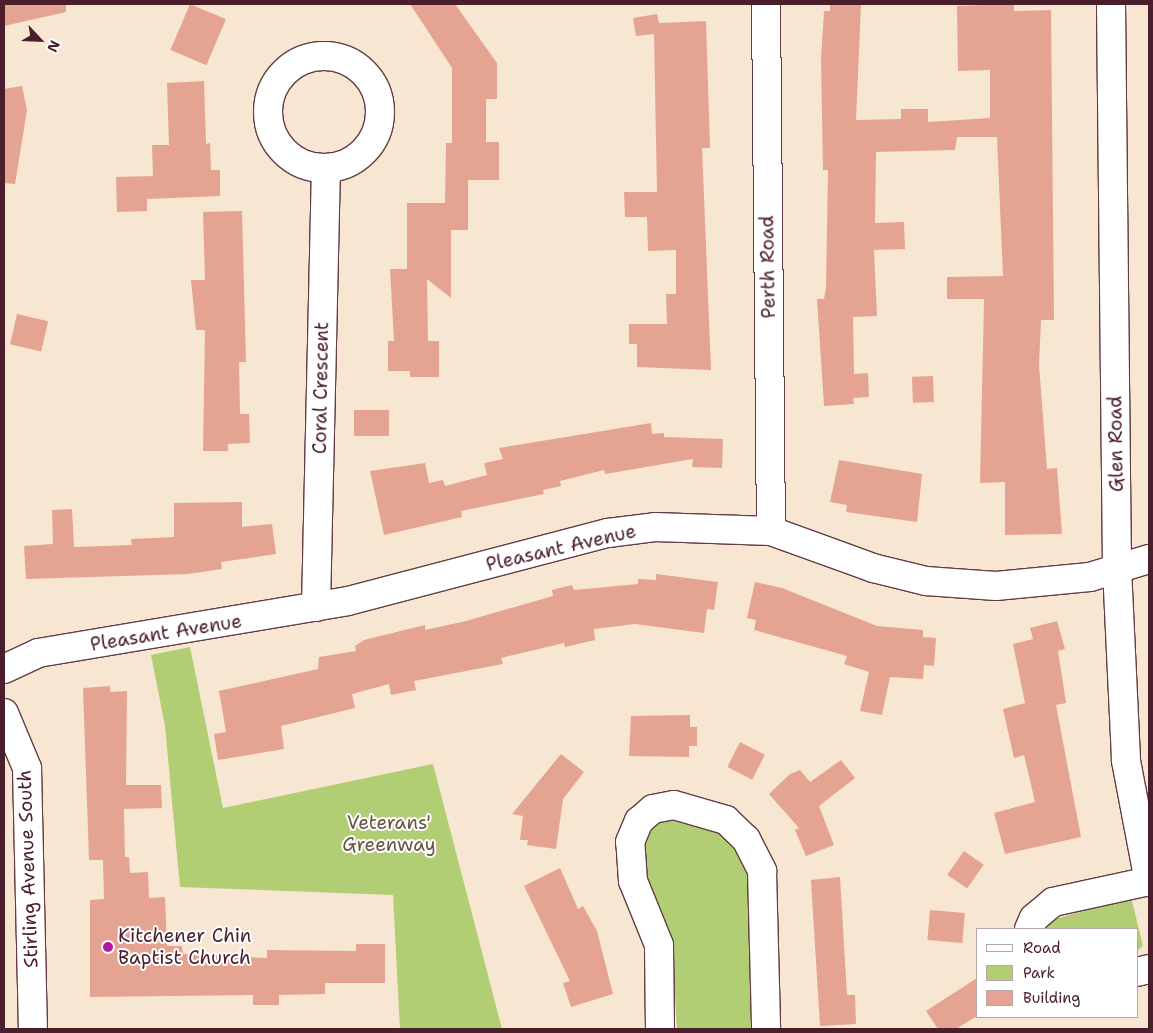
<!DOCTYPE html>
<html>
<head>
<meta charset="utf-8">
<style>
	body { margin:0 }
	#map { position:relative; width:1153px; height:1033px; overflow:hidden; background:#f7e6d1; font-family:"Shantell Sans",sans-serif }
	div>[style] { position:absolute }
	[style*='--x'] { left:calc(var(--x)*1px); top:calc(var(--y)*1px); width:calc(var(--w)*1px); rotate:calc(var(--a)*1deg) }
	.green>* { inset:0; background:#b2ce74 }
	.building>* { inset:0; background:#e5a491; transform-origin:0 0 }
	.roads { filter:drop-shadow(1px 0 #643d44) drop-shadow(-1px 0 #643d44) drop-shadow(0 1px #643d44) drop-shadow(0 -1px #643d44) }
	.minor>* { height:28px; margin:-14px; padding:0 14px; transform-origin:14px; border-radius:14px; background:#fff }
	.minor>.ring { margin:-14px; padding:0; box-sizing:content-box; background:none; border:28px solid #fff; border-radius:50% }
	.dots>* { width:14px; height:14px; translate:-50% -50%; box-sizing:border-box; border:2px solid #fff; border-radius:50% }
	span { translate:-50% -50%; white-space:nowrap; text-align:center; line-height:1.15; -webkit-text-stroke:4px #fff; paint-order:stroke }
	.street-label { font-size:19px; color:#4a1f2b }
	.park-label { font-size:19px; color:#695441 }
	.poi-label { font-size:19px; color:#4a1f2b }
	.left { translate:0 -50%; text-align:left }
	.frame { position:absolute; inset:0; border:5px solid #4a1f2b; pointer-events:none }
	.legend { position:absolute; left:976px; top:928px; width:162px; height:90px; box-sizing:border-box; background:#fff; border:1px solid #b7a5aa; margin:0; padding:6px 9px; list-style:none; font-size:15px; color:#4a1f2b }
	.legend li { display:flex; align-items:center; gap:10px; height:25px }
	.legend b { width:25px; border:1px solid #b7a5aa }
	.north { position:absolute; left:15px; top:15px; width:50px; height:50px; -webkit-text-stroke:4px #fff; paint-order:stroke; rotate:115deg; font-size:14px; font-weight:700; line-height:20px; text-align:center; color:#4a1f2b }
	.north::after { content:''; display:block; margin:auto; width:18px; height:22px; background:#4a1f2b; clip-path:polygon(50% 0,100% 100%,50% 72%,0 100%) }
</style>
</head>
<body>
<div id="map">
	<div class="green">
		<div style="clip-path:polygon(190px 647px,223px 808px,433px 764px,502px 1029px,400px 1029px,393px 895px,180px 887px,165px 726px,151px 655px)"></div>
		<div style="clip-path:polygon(674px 818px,714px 830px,732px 845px,747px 869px,756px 1029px,677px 1029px,672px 942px,645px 872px,641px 845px,659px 821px)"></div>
		<div style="clip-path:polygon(1131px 897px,1143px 946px,1137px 951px,1137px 929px,1046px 929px,1052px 920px)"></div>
	</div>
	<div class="building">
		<div style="clip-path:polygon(4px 4px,66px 4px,66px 12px,4px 26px)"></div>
		<div style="left:190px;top:4px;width:39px;height:50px;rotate:23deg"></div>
		<div style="clip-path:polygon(410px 4px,455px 4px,497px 63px,497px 99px,486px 99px,486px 142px,499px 142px,499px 180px,468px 180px,468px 230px,451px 230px,451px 298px,427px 279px,428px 341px,439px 341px,439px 377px,410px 377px,410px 371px,388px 371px,388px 341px,394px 341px,390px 269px,407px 269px,407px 203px,445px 203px,446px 143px,452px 143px,452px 68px)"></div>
		<div style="clip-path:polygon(830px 4px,861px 4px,856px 120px,901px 119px,901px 109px,928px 109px,928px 122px,990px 118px,990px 70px,958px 71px,957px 6px,1014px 4px,1014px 11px,1051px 10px,1054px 320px,1041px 320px,1039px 365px,1047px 469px,1057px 468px,1062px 534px,1005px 535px,1005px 482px,980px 483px,984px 299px,947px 299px,947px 277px,1003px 276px,997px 137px,957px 137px,955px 150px,876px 152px,875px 223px,904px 222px,905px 249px,874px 250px,877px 316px,853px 317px,854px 374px,868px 373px,869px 397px,853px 398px,854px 404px,824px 406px,817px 299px,824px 299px,826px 288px,828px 170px,823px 170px,821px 59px,824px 11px,830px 11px)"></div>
		<div style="clip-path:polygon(657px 14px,659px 23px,706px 21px,710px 148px,702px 148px,711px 370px,637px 367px,637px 344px,629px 344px,629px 324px,667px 324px,666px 294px,676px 294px,676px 250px,648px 251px,647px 217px,625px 217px,624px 192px,657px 192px,654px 34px,636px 36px,633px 18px)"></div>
		<div style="clip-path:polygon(204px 81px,206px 144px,210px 143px,211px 170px,220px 170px,220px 196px,147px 199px,147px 211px,117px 212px,116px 177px,153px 176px,152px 145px,169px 145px,167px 83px)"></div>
		<div style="clip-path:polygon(22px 86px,27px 110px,15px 184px,4px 183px,4px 89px)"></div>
		<div style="clip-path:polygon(242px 211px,246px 362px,239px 362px,240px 414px,249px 414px,250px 443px,228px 444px,228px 451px,203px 451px,205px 330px,196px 330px,191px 280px,205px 280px,203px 212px)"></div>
		<div style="left:17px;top:314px;width:32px;height:31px;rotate:13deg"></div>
		<div style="left:933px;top:376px;width:26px;height:21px;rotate:88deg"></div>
		<div style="left:389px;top:410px;width:26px;height:35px;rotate:90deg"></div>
		<div style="clip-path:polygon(651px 423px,652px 434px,664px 433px,664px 437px,723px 439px,722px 468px,692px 467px,693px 459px,605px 474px,604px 470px,560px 481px,561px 486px,543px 490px,544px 494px,461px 511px,462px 517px,384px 535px,370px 471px,425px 463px,429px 483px,443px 480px,445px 486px,487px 475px,484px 463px,503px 459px,499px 448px)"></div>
		<div style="clip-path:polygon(839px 460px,922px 474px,917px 522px,846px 512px,847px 505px,830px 502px)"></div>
		<div style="clip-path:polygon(242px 502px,242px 527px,272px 524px,276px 554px,221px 562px,222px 569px,188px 574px,26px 579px,24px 546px,53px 544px,52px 510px,72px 509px,74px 547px,132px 545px,131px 539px,174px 537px,174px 503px)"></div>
		<div style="clip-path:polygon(656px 574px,718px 582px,714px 610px,707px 609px,704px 633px,635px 624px,594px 629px,595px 640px,565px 647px,564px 643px,501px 658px,503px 664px,414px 681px,416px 690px,391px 695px,389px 684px,352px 694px,355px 708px,281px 726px,284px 749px,218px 760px,214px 734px,226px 732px,219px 691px,318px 669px,319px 657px,356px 651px,355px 646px,364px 640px,425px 625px,425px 630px,466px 621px,553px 596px,552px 590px,572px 585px,574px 590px,638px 584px,638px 579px,656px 580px)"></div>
		<div style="clip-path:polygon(755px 582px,782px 588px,877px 626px,923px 630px,923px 637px,936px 638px,934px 666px,924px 665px,923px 679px,890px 677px,882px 715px,860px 711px,869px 672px,844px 664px,847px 656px,754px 630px,756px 620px,747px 618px)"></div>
		<div style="clip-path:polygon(1057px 621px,1065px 649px,1058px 651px,1066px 703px,1056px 705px,1081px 837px,1005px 854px,994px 813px,1035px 802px,1024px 755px,1014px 758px,1003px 709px,1025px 703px,1013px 644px,1033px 639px,1030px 628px)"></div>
		<div style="clip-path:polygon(110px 686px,110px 692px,127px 691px,126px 785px,161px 785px,162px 808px,124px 809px,125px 857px,129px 857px,130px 873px,148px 872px,149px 898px,165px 897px,167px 946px,182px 946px,183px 954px,267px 958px,267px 950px,356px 951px,356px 944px,385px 944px,385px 983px,325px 983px,325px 994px,279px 995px,279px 1005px,253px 1005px,253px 995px,90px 997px,90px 900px,104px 899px,103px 860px,89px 860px,83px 688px)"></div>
		<div style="clip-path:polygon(690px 715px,690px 727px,697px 727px,697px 746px,689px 746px,689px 757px,629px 756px,631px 716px)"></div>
		<div style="left:740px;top:742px;width:28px;height:28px;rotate:27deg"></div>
		<div style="clip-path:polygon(561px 754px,584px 772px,563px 799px,556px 849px,527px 845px,528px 840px,520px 840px,523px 816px,512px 814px)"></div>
		<div style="clip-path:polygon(841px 760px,855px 778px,819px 806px,834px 845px,806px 856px,795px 830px,799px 828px,769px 794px,790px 774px,800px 770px,810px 782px)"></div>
		<div style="left:964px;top:851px;width:24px;height:29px;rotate:35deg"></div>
		<div style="clip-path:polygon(560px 868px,578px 909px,583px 906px,597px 931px,613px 994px,571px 1007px,563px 983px,570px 981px,524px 886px)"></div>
		<div style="clip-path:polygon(840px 877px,847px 995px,855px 995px,856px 1024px,820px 1026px,811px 880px)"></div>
		<div style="left:930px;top:910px;width:35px;height:30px;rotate:5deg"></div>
		<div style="clip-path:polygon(977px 978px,977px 1016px,956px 1029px,938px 1029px,926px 1011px)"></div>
	</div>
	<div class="roads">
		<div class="minor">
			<div style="--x:766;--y:4;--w:527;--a:89.46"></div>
			<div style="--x:1111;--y:4;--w:564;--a:89.39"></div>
			<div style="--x:1117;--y:568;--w:193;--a:87.3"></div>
			<div style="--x:1126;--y:761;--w:123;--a:79.2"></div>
			<div class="ring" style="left:268px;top:56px;width:84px;height:84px"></div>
			<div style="--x:316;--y:607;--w:438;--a:-88.7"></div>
			<div style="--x:4;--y:669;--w:38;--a:-25"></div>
			<div style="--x:38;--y:653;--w:314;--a:-9.5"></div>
			<div style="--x:348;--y:601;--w:269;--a:-14.7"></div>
			<div style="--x:608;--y:533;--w:47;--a:-7.3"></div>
			<div style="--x:655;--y:527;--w:116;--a:2"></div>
			<div style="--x:771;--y:531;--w:109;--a:19.9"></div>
			<div style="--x:873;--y:568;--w:55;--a:13.8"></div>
			<div style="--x:926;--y:581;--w:70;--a:4.1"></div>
			<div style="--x:996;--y:586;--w:94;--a:-5.5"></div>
			<div style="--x:1090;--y:577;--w:62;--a:-17"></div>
			<div style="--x:4;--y:713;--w:60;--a:67.3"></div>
			<div style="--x:27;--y:768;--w:261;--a:88.7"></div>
			<div style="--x:1029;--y:929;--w:12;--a:-66"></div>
			<div style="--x:1034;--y:918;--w:25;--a:-40"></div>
			<div style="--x:1053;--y:902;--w:98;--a:-12.3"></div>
			<div style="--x:1137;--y:972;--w:12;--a:-14"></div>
			<div style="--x:660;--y:1029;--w:84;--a:-90.7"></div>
			<div style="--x:659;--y:945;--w:69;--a:-112.1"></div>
			<div style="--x:633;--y:881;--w:39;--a:-94"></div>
			<div style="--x:630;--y:842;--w:23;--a:-67"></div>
			<div style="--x:639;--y:821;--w:18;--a:-41"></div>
			<div style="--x:653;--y:809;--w:21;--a:-11"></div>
			<div style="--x:674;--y:805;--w:54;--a:16.1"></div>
			<div style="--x:726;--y:820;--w:28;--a:44"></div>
			<div style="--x:746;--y:839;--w:36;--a:63"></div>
			<div style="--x:762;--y:871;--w:158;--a:88.5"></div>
		</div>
	</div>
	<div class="dots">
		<div style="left:108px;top:947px;background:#b5179e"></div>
	</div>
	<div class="street-label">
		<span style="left:768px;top:267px;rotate:-91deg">Perth Road</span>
		<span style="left:321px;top:388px;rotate:-89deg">Coral Crescent</span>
		<span style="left:1116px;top:444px;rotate:-91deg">Glen Road</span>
		<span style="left:561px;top:548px;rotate:-13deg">Pleasant Avenue</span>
		<span style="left:166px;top:633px;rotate:-9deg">Pleasant Avenue</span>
		<span style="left:28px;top:869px;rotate:-92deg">Stirling Avenue South</span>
	</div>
	<div class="park-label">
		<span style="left:389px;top:834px">Veterans'<br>Greenway</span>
	</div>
	<div class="poi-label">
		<span class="left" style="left:118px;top:947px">Kitchener Chin<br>Baptist Church</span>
	</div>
	<div class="frame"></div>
	<ul class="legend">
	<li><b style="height:6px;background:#fff"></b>Road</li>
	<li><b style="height:14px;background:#b2ce74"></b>Park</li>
	<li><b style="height:14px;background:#e5a491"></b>Building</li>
	</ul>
	<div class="north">N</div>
</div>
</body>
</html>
